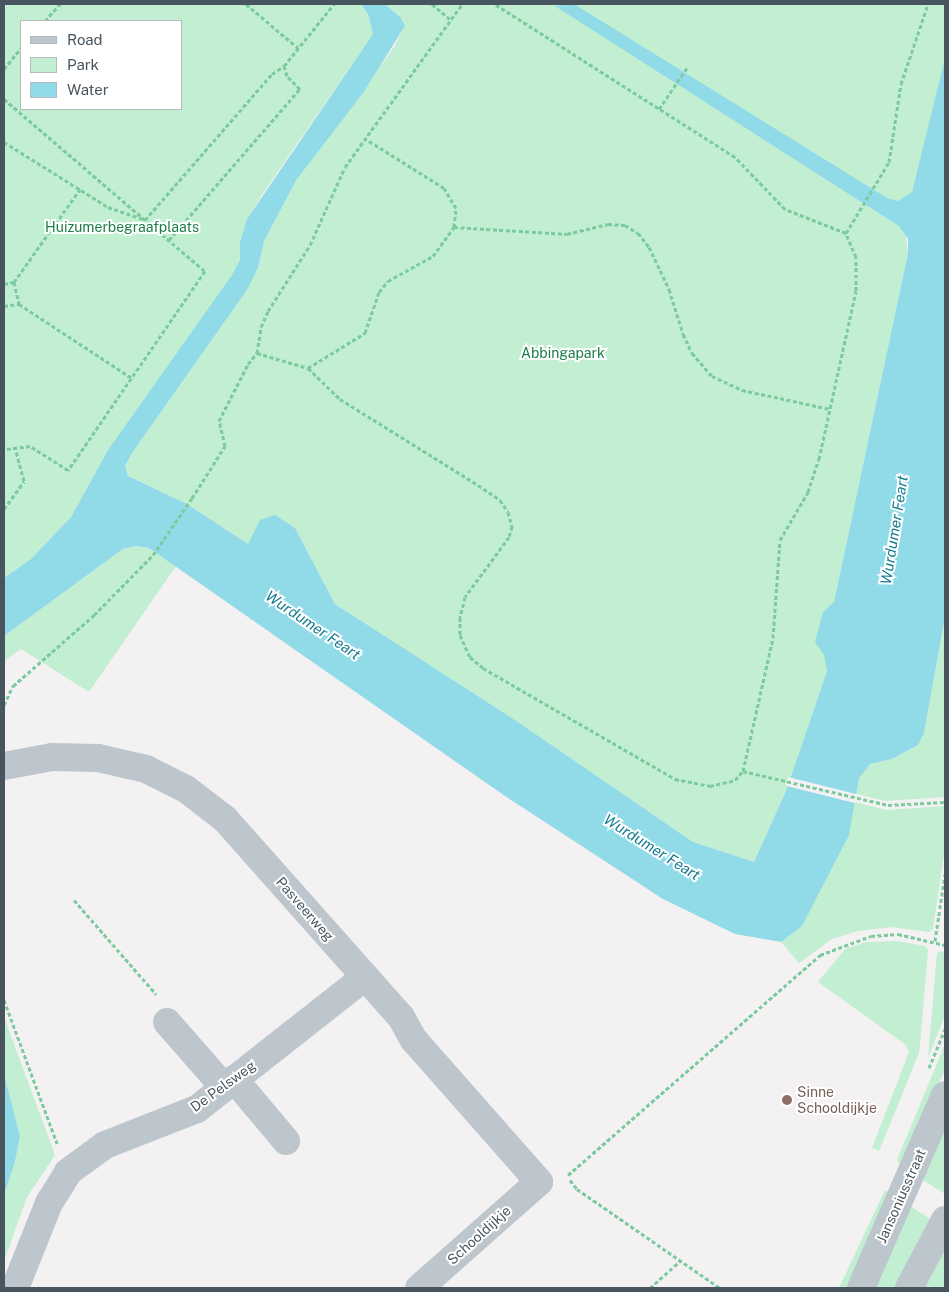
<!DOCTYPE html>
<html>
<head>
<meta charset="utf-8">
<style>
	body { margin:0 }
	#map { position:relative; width:949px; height:1292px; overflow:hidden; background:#f3f1f1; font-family:"Public Sans",sans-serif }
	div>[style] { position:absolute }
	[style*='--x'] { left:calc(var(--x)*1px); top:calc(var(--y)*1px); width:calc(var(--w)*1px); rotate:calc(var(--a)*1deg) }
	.green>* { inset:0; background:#c2eed1 }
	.water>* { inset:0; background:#91dbe9 }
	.pier>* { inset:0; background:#f3f1f1; transform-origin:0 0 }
	.path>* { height:3px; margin-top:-1.5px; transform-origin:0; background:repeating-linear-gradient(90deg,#7bcb9f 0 4px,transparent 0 6.5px) }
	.minor>* { height:28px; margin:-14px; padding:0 14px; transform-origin:14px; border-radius:14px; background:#bdc6cd }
	.dots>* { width:14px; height:14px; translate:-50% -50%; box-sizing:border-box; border:2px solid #fff; border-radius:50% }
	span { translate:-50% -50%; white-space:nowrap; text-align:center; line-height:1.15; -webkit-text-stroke:4px #fff; paint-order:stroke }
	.park-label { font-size:14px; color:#1c7d47 }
	.street-label { font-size:14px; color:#49555e }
	.education-label { font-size:14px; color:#785e54 }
	.left { translate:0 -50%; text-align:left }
	.water-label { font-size:15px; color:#137c90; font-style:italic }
	.frame { position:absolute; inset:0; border:5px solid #49555e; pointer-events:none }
	.legend { position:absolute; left:20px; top:20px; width:162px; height:90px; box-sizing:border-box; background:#fff; border:1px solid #b6bbbf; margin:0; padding:6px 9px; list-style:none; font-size:15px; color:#49555e }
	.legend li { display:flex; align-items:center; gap:10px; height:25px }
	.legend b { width:25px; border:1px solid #b6bbbf }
</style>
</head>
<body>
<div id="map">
	<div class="green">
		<div style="clip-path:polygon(evenodd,4px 4px,361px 4px,368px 14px,373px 34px,261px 196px,247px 219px,240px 242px,240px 260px,233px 275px,108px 450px,71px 517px,31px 559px,4px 578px,4px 4px,21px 21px,181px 21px,181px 109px,21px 109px,21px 21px)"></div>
		<div style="clip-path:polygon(385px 4px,945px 4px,945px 58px,912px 193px,905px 232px,908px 253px,834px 602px,823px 612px,827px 671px,786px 791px,754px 862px,693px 842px,518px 722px,335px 604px,295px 528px,260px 520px,248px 544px,187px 504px,128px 476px,125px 466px,132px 453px,247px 290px,258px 268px,264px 241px,297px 179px,394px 47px,405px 26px,401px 18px)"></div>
		<div style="clip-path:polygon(137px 546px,149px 548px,176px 566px,89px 692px,21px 649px,4px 661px,4px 636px,123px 549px)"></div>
		<div style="clip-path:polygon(945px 617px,945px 797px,885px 801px,856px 794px,858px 778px,870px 764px,892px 759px,918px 745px,924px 733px)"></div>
		<div style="clip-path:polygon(854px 802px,887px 810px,945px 806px,945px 848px,933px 929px,929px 932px,892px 927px,858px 931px,832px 939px,799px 963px,781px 942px,802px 926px)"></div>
		<div style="clip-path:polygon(897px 941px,925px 946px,928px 950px,922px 1022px,919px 1053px,879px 1151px,872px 1148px,909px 1052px,906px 1045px,818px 982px,845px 949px,866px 942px)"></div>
		<div style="clip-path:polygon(941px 951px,945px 953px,945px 1015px,928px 1058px,937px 953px)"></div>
		<div style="clip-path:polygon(4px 1017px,55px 1155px,27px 1197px,4px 1261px,4px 1195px,15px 1162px,20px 1136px,4px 1074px)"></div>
		<div style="clip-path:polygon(945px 1044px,945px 1070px,902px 1166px,897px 1160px)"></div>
		<div style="clip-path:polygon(945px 1119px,945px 1194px,923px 1180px)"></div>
		<div style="clip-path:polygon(885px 1190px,892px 1194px,850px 1288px,839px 1288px)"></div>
		<div style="clip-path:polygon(910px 1206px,935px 1222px,900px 1288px,873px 1288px)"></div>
		<div style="clip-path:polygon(945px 1239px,945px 1288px,918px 1288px)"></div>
	</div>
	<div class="water">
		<div style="clip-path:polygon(361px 4px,385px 4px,401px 18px,405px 26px,363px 93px,297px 179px,264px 241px,258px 268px,247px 290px,132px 453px,125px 466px,128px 476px,187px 504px,248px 544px,260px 520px,275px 515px,295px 528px,335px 604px,518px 722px,693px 842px,754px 862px,786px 791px,827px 671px,824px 655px,815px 642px,823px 612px,834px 602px,908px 253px,908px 239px,899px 226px,555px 6px,574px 4px,887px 198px,898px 201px,912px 192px,945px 58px,945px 617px,924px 733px,918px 745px,892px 759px,870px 764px,859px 778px,849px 835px,802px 926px,781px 942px,735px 934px,663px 899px,505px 796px,149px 548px,137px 546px,123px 549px,4px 636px,4px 578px,31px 559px,71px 517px,108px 450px,232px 275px,240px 260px,240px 242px,247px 219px,373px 34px,368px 14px)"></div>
		<div style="clip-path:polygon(4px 1074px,20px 1136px,15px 1162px,4px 1195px)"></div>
	</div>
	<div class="pier">
		<div style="left:788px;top:777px;width:72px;height:9px;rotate:14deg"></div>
	</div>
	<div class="path">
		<div style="--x:246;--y:4;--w:68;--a:40.2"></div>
		<div style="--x:432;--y:4;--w:23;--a:40"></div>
		<div style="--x:45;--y:21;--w:23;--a:-49"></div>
		<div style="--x:4;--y:69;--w:27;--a:-51"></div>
		<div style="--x:4;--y:99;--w:265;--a:40.6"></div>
		<div style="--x:205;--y:271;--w:242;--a:124.5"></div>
		<div style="--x:68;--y:470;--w:45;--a:-147.7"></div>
		<div style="--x:30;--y:446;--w:26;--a:173"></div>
		<div style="--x:659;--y:109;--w:50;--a:-55.7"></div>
		<div style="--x:4;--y:142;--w:123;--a:32"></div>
		<div style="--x:108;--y:207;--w:39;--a:19"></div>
		<div style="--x:145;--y:220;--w:194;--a:-49"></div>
		<div style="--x:272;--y:74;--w:14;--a:-34"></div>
		<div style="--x:284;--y:66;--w:80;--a:-51.1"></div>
		<div style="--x:454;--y:227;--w:113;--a:3.5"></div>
		<div style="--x:567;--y:234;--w:42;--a:-13.7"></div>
		<div style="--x:608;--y:224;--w:17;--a:3"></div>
		<div style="--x:625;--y:225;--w:15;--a:32"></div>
		<div style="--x:638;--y:233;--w:18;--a:52"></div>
		<div style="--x:649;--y:247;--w:47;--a:64.5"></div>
		<div style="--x:669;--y:289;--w:47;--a:72.7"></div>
		<div style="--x:683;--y:334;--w:21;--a:65"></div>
		<div style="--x:692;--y:353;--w:30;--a:49"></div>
		<div style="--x:712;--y:376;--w:33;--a:25"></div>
		<div style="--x:742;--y:390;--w:90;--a:12.2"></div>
		<div style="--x:846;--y:233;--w:83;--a:-58.8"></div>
		<div style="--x:889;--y:162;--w:79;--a:-81.3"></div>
		<div style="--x:901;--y:84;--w:84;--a:-71.4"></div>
		<div style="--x:169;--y:240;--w:200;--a:-49.1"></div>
		<div style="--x:300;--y:89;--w:18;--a:-135"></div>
		<div style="--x:287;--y:76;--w:10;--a:-107"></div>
		<div style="--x:14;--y:282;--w:114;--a:-54.6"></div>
		<div style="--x:4;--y:284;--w:10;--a:-11"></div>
		<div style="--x:14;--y:282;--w:23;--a:77"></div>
		<div style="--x:4;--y:306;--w:15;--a:-8"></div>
		<div style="--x:19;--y:304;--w:135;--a:33.2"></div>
		<div style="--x:257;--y:353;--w:53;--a:16.4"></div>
		<div style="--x:308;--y:368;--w:45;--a:44.1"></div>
		<div style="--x:340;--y:399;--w:163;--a:31.9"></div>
		<div style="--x:478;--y:485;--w:27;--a:34"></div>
		<div style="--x:500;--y:500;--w:14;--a:56"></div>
		<div style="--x:508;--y:512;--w:15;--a:74"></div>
		<div style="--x:512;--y:526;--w:11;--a:105"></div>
		<div style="--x:509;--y:537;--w:74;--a:126.3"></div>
		<div style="--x:465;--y:597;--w:21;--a:104"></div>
		<div style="--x:460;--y:617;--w:18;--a:90"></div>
		<div style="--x:460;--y:635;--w:24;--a:66"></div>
		<div style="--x:470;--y:657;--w:17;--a:40"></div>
		<div style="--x:483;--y:668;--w:222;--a:30"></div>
		<div style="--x:675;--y:779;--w:36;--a:11"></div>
		<div style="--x:710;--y:786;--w:26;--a:-13"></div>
		<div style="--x:735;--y:780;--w:12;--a:-48"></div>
		<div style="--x:743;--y:771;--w:136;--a:-77.3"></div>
		<div style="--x:773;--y:638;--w:98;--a:-85.9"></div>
		<div style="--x:780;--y:540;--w:56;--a:-59.7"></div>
		<div style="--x:808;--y:492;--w:35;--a:-72"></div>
		<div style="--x:819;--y:459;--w:172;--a:-77.6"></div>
		<div style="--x:856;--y:291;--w:34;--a:-90"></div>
		<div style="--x:856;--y:257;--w:26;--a:-113"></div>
		<div style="--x:846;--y:233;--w:66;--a:-158.5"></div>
		<div style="--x:785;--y:209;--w:72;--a:-133.9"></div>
		<div style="--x:735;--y:157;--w:285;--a:-147.5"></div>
		<div style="--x:308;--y:368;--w:67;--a:-31.6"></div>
		<div style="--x:365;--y:333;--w:43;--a:-71.1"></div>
		<div style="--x:379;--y:292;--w:14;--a:-51"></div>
		<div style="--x:388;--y:281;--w:51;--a:-29.1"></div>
		<div style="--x:433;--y:256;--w:36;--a:-54"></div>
		<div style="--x:454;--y:227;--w:19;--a:-84"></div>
		<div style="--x:456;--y:208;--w:23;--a:-121"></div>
		<div style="--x:444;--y:188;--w:92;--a:-147.9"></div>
		<div style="--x:4;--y:509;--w:34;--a:-54"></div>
		<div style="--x:24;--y:481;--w:34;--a:-105"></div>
		<div style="--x:4;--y:705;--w:21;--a:-65"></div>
		<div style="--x:13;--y:686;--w:108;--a:-41.2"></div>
		<div style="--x:94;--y:615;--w:84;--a:-45.5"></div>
		<div style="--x:153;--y:555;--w:69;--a:-55.6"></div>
		<div style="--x:192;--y:498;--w:62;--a:-57.6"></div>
		<div style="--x:225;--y:446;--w:26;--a:-103"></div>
		<div style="--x:219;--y:421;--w:64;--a:-63"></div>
		<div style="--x:248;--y:364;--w:14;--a:-51"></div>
		<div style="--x:257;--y:353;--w:26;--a:-81"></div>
		<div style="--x:261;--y:327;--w:17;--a:-66"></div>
		<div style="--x:268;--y:311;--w:78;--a:-57.5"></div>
		<div style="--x:310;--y:245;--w:85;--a:-65.8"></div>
		<div style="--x:345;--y:167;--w:201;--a:-54.3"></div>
		<div style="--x:743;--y:771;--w:149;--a:13.2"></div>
		<div style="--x:888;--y:805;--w:57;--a:-3"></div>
		<div style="--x:74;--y:900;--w:125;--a:48.9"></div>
		<div style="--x:935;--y:941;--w:68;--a:-81.5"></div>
		<div style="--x:4;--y:1000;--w:153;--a:69.7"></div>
		<div style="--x:929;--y:1068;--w:42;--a:-67.7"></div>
		<div style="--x:568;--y:1175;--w:335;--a:-41.1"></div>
		<div style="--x:820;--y:955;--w:54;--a:-20.4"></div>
		<div style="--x:871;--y:936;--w:27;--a:-4"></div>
		<div style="--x:898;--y:934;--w:48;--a:13.2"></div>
		<div style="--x:570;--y:1180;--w:11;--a:52"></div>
		<div style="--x:577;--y:1189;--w:174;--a:34.7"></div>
		<div style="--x:650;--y:1288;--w:40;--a:-42"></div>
	</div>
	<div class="minor">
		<div style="--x:4;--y:766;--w:49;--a:-10.6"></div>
		<div style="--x:52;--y:757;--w:46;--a:1.2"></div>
		<div style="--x:98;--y:758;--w:49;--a:12.9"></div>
		<div style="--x:146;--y:769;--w:45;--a:26.6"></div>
		<div style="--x:186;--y:789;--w:49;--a:37.6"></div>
		<div style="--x:225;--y:819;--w:265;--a:48.4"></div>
		<div style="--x:401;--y:1017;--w:26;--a:61"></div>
		<div style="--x:414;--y:1040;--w:189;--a:48.6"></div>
		<div style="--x:539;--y:1182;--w:160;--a:138.5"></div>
		<div style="--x:167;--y:1022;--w:86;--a:48.8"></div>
		<div style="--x:234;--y:1079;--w:81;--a:50"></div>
		<div style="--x:15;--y:1288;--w:92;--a:-68.2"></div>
		<div style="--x:49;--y:1203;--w:36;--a:-58"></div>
		<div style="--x:68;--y:1172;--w:46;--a:-36.1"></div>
		<div style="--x:105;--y:1145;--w:99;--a:-21.4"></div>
		<div style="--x:197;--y:1109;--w:214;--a:-38.2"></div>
		<div style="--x:861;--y:1288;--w:210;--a:-66.5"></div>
		<div style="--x:909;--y:1288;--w:77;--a:-62.1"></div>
	</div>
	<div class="dots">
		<div style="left:787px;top:1100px;background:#8d6e63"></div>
	</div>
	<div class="park-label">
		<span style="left:122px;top:227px">Huizumerbegraafplaats</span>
		<span style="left:563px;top:353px">Abbingapark</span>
	</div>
	<div class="street-label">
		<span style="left:305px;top:909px;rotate:49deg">Pasveerweg</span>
		<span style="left:223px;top:1086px;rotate:-36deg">De Pelsweg</span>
		<span style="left:901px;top:1196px;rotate:-66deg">Jansoniusstraat</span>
		<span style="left:479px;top:1235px;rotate:-42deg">Schooldijkje</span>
	</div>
	<div class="education-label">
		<span class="left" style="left:797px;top:1100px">Sinne<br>Schooldijkje</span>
	</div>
	<div class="water-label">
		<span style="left:894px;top:530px;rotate:-81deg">Wurdumer Feart</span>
		<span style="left:313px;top:625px;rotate:34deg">Wurdumer Feart</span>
		<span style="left:652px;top:847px;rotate:32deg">Wurdumer Feart</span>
	</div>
	<div class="frame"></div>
	<ul class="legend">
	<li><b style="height:6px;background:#bdc6cd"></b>Road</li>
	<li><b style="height:14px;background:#c2eed1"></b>Park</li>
	<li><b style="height:14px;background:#91dbe9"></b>Water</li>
	</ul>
</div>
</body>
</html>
